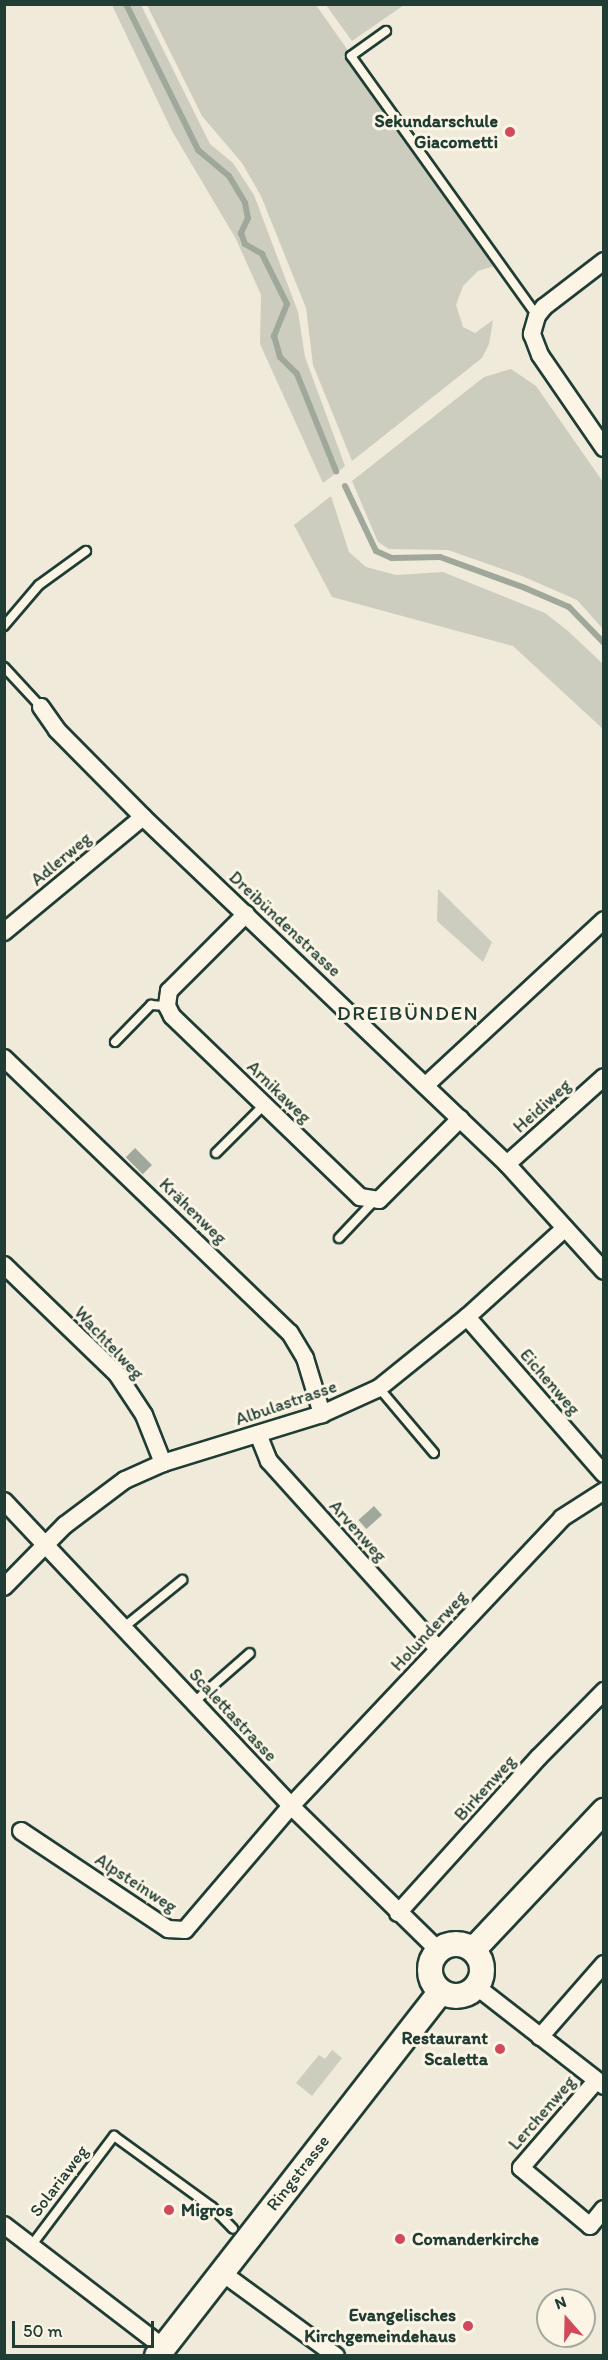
<!DOCTYPE html>
<html>
<head>
<meta charset="utf-8">
<style>
	body { margin:0 }
	#map { position:relative; width:608px; height:2360px; overflow:hidden; background:#efeada; font-family:Itim,sans-serif }
	div>[style] { position:absolute }
	[style*='--x'] { left:calc(var(--x)*1px); top:calc(var(--y)*1px); width:calc(var(--w)*1px); rotate:calc(var(--a)*1deg) }
	.green>* { inset:0; background:#cccdbf }
	.water>* { inset:0; background:#9fa89a; transform-origin:0 0 }
	.stream>* { height:6px; margin:-3px; padding:0 3px; transform-origin:3px; border-radius:3px; background:#9fa89a }
	.roads { filter:drop-shadow(2px 0 #1f3d34) drop-shadow(-2px 0 #1f3d34) drop-shadow(0 2px #1f3d34) drop-shadow(0 -2px #1f3d34) }
	.service>* { height:8px; margin:-4px; padding:0 4px; transform-origin:4px; border-radius:4px; background:#fcf5e5 }
	.minor>* { height:16px; margin:-8px; padding:0 8px; transform-origin:8px; border-radius:8px; background:#fcf5e5 }
	.secondary>* { height:24px; margin:-12px; padding:0 12px; transform-origin:12px; border-radius:12px; background:#fcf5e5 }
	.secondary>.ring { margin:-12px; padding:0; box-sizing:content-box; background:none; border:24px solid #fcf5e5; border-radius:50% }
	.dots>* { width:16px; height:16px; translate:-50% -50%; box-sizing:border-box; border:3px solid #fcf5e5; border-radius:50% }
	span { translate:-50% -50%; white-space:nowrap; text-align:center; line-height:1.15; -webkit-text-stroke:6px #fcf5e5; paint-order:stroke }
	.poi-label { font-size:18px; color:#1f3d34; font-weight:700 }
	.right { translate:-100% -50%; text-align:right }
	.left { translate:0 -50%; text-align:left }
	.street-label { font-size:18px; color:#1f3d34 }
	.quarter-label { font-size:21px; color:#1f3d34; letter-spacing:1.5px }
	.frame { position:absolute; inset:0; border:6px solid #1f3d34; pointer-events:none }
	.north { position:absolute; left:536px; top:2288px; width:60px; height:60px; box-sizing:border-box; background:#fcf5e5; border:2px solid #a4ab9e; border-radius:50%; rotate:340deg; font-size:16px; font-weight:700; line-height:24px; text-align:center; color:#1f3d34 }
	.north::after { content:''; display:block; margin:auto; width:21px; height:27px; background:#d1495b; clip-path:polygon(50% 0,100% 100%,50% 72%,0 100%) }
	.scale { position:absolute; left:12px; top:2321px; width:142px; height:27px; box-sizing:border-box; border:3px solid #1f3d34; border-top:0; padding-left:8px; font-size:18px; line-height:21px; white-space:nowrap; color:#1f3d34; -webkit-text-stroke:4px #fcf5e5; paint-order:stroke }
</style>
</head>
<body>
<div id="map">
	<div class="green">
		<div style="clip-path:polygon(112px 5px,141px 5px,210px 144px,233px 163px,254px 195px,298px 312px,305px 357px,345px 466px,323px 483px,260px 344px,261px 295px,236px 239px,172px 131px)"></div>
		<div style="clip-path:polygon(147px 5px,316px 5px,349px 52px,343px 56px,494px 266px,478px 271px,463px 286px,456px 305px,463px 327px,475px 333px,493px 320px,489px 344px,482px 358px,352px 461px,313px 365px,306px 308px,261px 196px,242px 163px,202px 116px)"></div>
		<div style="clip-path:polygon(326px 5px,404px 5px,352px 41px)"></div>
		<div style="clip-path:polygon(511px 369px,536px 386px,603px 482px,603px 629px,577px 600px,522px 576px,448px 550px,389px 549px,378px 542px,352px 481px,484px 377px)"></div>
		<div style="clip-path:polygon(331px 496px,349px 552px,366px 567px,396px 575px,443px 572px,545px 613px,568px 631px,603px 664px,603px 729px,513px 646px,332px 597px,294px 525px)"></div>
		<div style="clip-path:polygon(438px 889px,492px 942px,483px 962px,437px 921px)"></div>
		<div style="clip-path:polygon(332px 2050px,342px 2058px,312px 2096px,296px 2083px,319px 2055px,325px 2059px)"></div>
	</div>
	<div class="water">
		<div style="left:135px;top:1148px;width:24px;height:13px;rotate:45deg"></div>
		<div style="left:374px;top:1506px;width:12px;height:21px;rotate:48deg"></div>
	</div>
	<div class="stream">
		<div style="--x:126;--y:4;--w:163;--a:63.7"></div>
		<div style="--x:198;--y:150;--w:40;--a:40"></div>
		<div style="--x:229;--y:176;--w:31;--a:59"></div>
		<div style="--x:245;--y:203;--w:15;--a:79"></div>
		<div style="--x:248;--y:218;--w:17;--a:115"></div>
		<div style="--x:241;--y:233;--w:12;--a:70"></div>
		<div style="--x:245;--y:244;--w:20;--a:30"></div>
		<div style="--x:262;--y:254;--w:56;--a:63.4"></div>
		<div style="--x:287;--y:304;--w:35;--a:112"></div>
		<div style="--x:274;--y:336;--w:22;--a:74"></div>
		<div style="--x:280;--y:357;--w:24;--a:45"></div>
		<div style="--x:297;--y:374;--w:105;--a:68.1"></div>
		<div style="--x:345;--y:486;--w:72;--a:64.5"></div>
		<div style="--x:376;--y:551;--w:17;--a:24"></div>
		<div style="--x:392;--y:558;--w:48;--a:-1.2"></div>
		<div style="--x:440;--y:557;--w:90;--a:20"></div>
		<div style="--x:525;--y:588;--w:48;--a:23.4"></div>
		<div style="--x:569;--y:607;--w:50;--a:45.8"></div>
	</div>
	<div class="roads">
		<div class="service">
			<div style="--x:386;--y:31;--w:43;--a:144.5"></div>
			<div style="--x:351;--y:56;--w:320;--a:54.4"></div>
			<div style="--x:4;--y:626;--w:54;--a:-49.5"></div>
			<div style="--x:39;--y:585;--w:58;--a:-35.9"></div>
			<div style="--x:4;--y:667;--w:54;--a:47.2"></div>
			<div style="--x:115;--y:1042;--w:52;--a:-45.8"></div>
			<div style="--x:151;--y:1005;--w:16;--a:4"></div>
			<div style="--x:216;--y:1153;--w:68;--a:-45"></div>
			<div style="--x:339;--y:1238;--w:51;--a:-46.6"></div>
			<div style="--x:379;--y:1388;--w:85;--a:49.8"></div>
			<div style="--x:124;--y:1627;--w:75;--a:-39"></div>
			<div style="--x:194;--y:1702;--w:74;--a:-41.2"></div>
			<div style="--x:31;--y:2246;--w:138;--a:-53"></div>
			<div style="--x:114;--y:2136;--w:121;--a:35.9"></div>
			<div style="--x:212;--y:2207;--w:30;--a:46"></div>
		</div>
		<div class="minor">
			<div style="--x:604;--y:261;--w:76;--a:142.5"></div>
			<div style="--x:544;--y:307;--w:11;--a:128"></div>
			<div style="--x:537;--y:316;--w:19;--a:106"></div>
			<div style="--x:532;--y:334;--w:22;--a:69"></div>
			<div style="--x:540;--y:355;--w:113;--a:55.5"></div>
			<div style="--x:41;--y:707;--w:28;--a:55"></div>
			<div style="--x:57;--y:730;--w:122;--a:45.3"></div>
			<div style="--x:143;--y:817;--w:503;--a:43.63"></div>
			<div style="--x:507;--y:1164;--w:144;--a:47.8"></div>
			<div style="--x:246;--y:914;--w:109;--a:135"></div>
			<div style="--x:169;--y:991;--w:15;--a:98"></div>
			<div style="--x:167;--y:1006;--w:11;--a:63"></div>
			<div style="--x:172;--y:1016;--w:261;--a:43.9"></div>
			<div style="--x:360;--y:1197;--w:19;--a:9"></div>
			<div style="--x:379;--y:1200;--w:115;--a:-45"></div>
			<div style="--x:4;--y:932;--w:180;--a:-39.6"></div>
			<div style="--x:4;--y:1058;--w:397;--a:43.9"></div>
			<div style="--x:290;--y:1333;--w:29;--a:59"></div>
			<div style="--x:305;--y:1358;--w:59;--a:73.1"></div>
			<div style="--x:427;--y:1084;--w:241;--a:-42.8"></div>
			<div style="--x:507;--y:1164;--w:130;--a:-41.9"></div>
			<div style="--x:4;--y:1265;--w:157;--a:44"></div>
			<div style="--x:117;--y:1374;--w:49;--a:56.6"></div>
			<div style="--x:144;--y:1415;--w:52;--a:68.4"></div>
			<div style="--x:467;--y:1317;--w:208;--a:48.9"></div>
			<div style="--x:258;--y:1434;--w:29;--a:68"></div>
			<div style="--x:269;--y:1461;--w:253;--a:48"></div>
			<div style="--x:4;--y:1501;--w:419;--a:46.7"></div>
			<div style="--x:291;--y:1806;--w:206;--a:44.4"></div>
			<div style="--x:4;--y:1587;--w:87;--a:-45.5"></div>
			<div style="--x:65;--y:1525;--w:75;--a:-36.9"></div>
			<div style="--x:125;--y:1480;--w:42;--a:-24.1"></div>
			<div style="--x:163;--y:1463;--w:166;--a:-17.1"></div>
			<div style="--x:322;--y:1414;--w:63;--a:-24.5"></div>
			<div style="--x:379;--y:1388;--w:113;--a:-38.9"></div>
			<div style="--x:467;--y:1317;--w:132;--a:-42.2"></div>
			<div style="--x:21;--y:1831;--w:177;--a:33.7"></div>
			<div style="--x:168;--y:1929;--w:17;--a:3"></div>
			<div style="--x:185;--y:1930;--w:163;--a:-49.5"></div>
			<div style="--x:291;--y:1806;--w:395;--a:-46.7"></div>
			<div style="--x:562;--y:1518;--w:50;--a:-32.7"></div>
			<div style="--x:398;--y:1913;--w:210;--a:-47.9"></div>
			<div style="--x:539;--y:1757;--w:93;--a:-45.4"></div>
			<div style="--x:477;--y:1987;--w:161;--a:37.9"></div>
			<div style="--x:540;--y:2037;--w:97;--a:-48.8"></div>
			<div style="--x:596;--y:2081;--w:115;--a:130.8"></div>
			<div style="--x:521;--y:2168;--w:90;--a:40"></div>
			<div style="--x:590;--y:2226;--w:22;--a:-51"></div>
			<div style="--x:4;--y:2225;--w:200;--a:37.5"></div>
			<div style="--x:221;--y:2272;--w:142;--a:36.1"></div>
		</div>
		<div class="secondary">
			<div class="ring" style="left:430px;top:1944px;width:28px;height:28px"></div>
			<div style="--x:474;--y:1949;--w:190;--a:-46.7"></div>
			<div style="--x:157;--y:2356;--w:461;--a:-52.1"></div>
		</div>
	</div>
	<div class="dots">
		<div style="left:510px;top:132px;background:#d1495b"></div>
		<div style="left:500px;top:2049px;background:#d1495b"></div>
		<div style="left:169px;top:2210px;background:#d1495b"></div>
		<div style="left:400px;top:2239px;background:#d1495b"></div>
		<div style="left:468px;top:2326px;background:#d1495b"></div>
	</div>
	<div class="poi-label">
		<span class="right" style="left:498px;top:132px">Sekundarschule<br>Giacometti</span>
		<span class="right" style="left:488px;top:2049px">Restaurant<br>Scaletta</span>
		<span class="left" style="left:181px;top:2210px">Migros</span>
		<span class="left" style="left:412px;top:2239px">Comanderkirche</span>
		<span class="right" style="left:456px;top:2326px">Evangelisches<br>Kirchgemeindehaus</span>
	</div>
	<div class="street-label">
		<span style="left:61px;top:859px;rotate:-40deg">Adlerweg</span>
		<span style="left:285px;top:924px;rotate:43deg">Dreibündenstrasse</span>
		<span style="left:279px;top:1092px;rotate:44deg">Arnikaweg</span>
		<span style="left:542px;top:1106px;rotate:-42deg">Heidiweg</span>
		<span style="left:193px;top:1211px;rotate:44deg">Krähenweg</span>
		<span style="left:109px;top:1343px;rotate:47deg">Wachtelweg</span>
		<span style="left:550px;top:1382px;rotate:49deg">Eichenweg</span>
		<span style="left:286px;top:1403px;rotate:-19deg">Albulastrasse</span>
		<span style="left:358px;top:1531px;rotate:48deg">Arvenweg</span>
		<span style="left:429px;top:1631px;rotate:-47deg">Holunderweg</span>
		<span style="left:233px;top:1715px;rotate:47deg">Scalettastrasse</span>
		<span style="left:485px;top:1788px;rotate:-48deg">Birkenweg</span>
		<span style="left:136px;top:1883px;rotate:33deg">Alpsteinweg</span>
		<span style="left:542px;top:2113px;rotate:-49deg">Lerchenweg</span>
		<span style="left:298px;top:2173px;rotate:-52deg">Ringstrasse</span>
		<span style="left:59px;top:2181px;rotate:-53deg">Solariaweg</span>
	</div>
	<div class="quarter-label">
		<span style="left:408px;top:1013px">DREIBÜNDEN</span>
	</div>
	<div class="frame"></div>
	<div class="north">N</div>
	<div class="scale">50 m</div>
</div>
</body>
</html>
